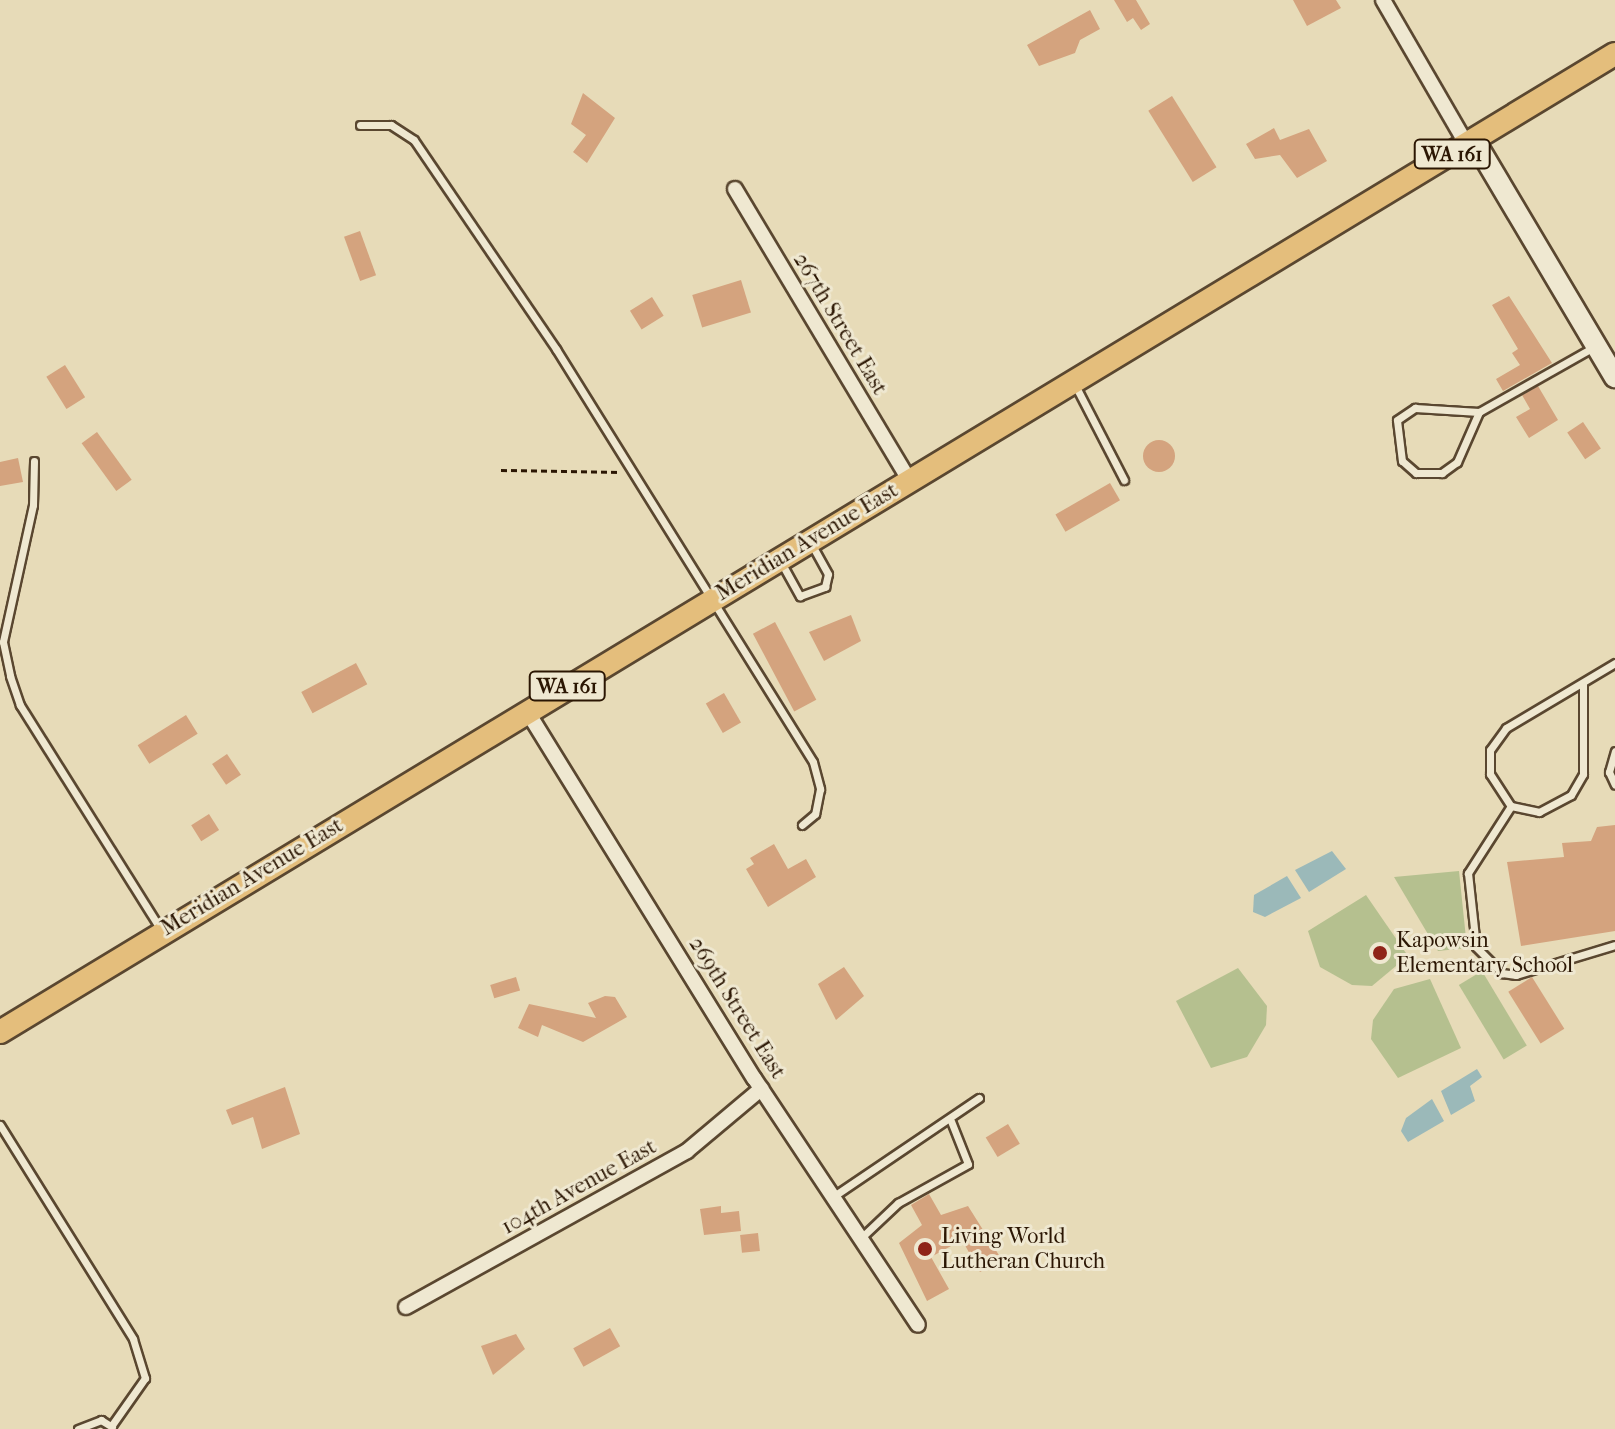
<!DOCTYPE html>
<html>
<head>
<meta charset="utf-8">
<style>
	body { margin:0 }
	#map { position:relative; width:1615px; height:1429px; overflow:hidden; background:#e7dbb8; font-family:"IM FELL French Canon",serif }
	div>[style] { position:absolute }
	[style*='--x'] { left:calc(var(--x)*1px); top:calc(var(--y)*1px); width:calc(var(--w)*1px); rotate:calc(var(--a)*1deg) }
	.green>* { inset:0; background:#b5c08f; transform-origin:0 0 }
	.water>* { inset:0; background:#9bb9b9 }
	.building>* { inset:0; background:#d4a37e; transform-origin:0 0 }
	.round { border-radius:50% }
	.path>* { height:3px; margin-top:-1.5px; transform-origin:0; background:repeating-linear-gradient(90deg,#2b1603 0 6px,transparent 0 10px) }
	.roads { filter:drop-shadow(2px 0 #5a4730) drop-shadow(-2px 0 #5a4730) drop-shadow(0 2px #5a4730) drop-shadow(0 -2px #5a4730) }
	.lane>* { height:7px; margin:-3.5px; padding:0 3.5px; transform-origin:3.5px; border-radius:3.5px; background:#efe8d1 }
	.street>* { height:14px; margin:-7px; padding:0 7px; transform-origin:7px; border-radius:7px; background:#efe8d1 }
	.secondary>* { height:20px; margin:-10px; padding:0 10px; transform-origin:10px; border-radius:10px; background:#efe8d1 }
	.primary>* { height:22px; margin:-11px; padding:0 11px; transform-origin:11px; border-radius:11px; background:#e4be7c }
	.dots>* { width:22px; height:22px; translate:-50% -50%; box-sizing:border-box; border:4px solid #efe8d1; border-radius:50% }
	span { translate:-50% -50%; white-space:nowrap; text-align:center; line-height:1.15; -webkit-text-stroke:6px #efe8d1; paint-order:stroke }
	.shield-label span { padding:2px 6px; background:#efe8d1; border:2px solid; border-radius:6px; -webkit-text-stroke-width:0 }
	.shield-label { font-size:20px; color:#2b1603; font-weight:700 }
	.street-label { font-size:22px; color:#2b1603 }
	.poi-label { font-size:22px; color:#2b1603 }
	.left { translate:0 -50%; text-align:left }
</style>
</head>
<body>
<div id="map">
	<div class="green">
		<div style="clip-path:polygon(1459px 871px,1467px 948px,1438px 951px,1394px 877px)"></div>
		<div style="clip-path:polygon(1366px 895px,1408px 956px,1372px 986px,1352px 985px,1320px 967px,1308px 931px)"></div>
		<div style="clip-path:polygon(1238px 968px,1267px 1006px,1266px 1025px,1247px 1057px,1211px 1068px,1176px 1001px)"></div>
		<div style="left:1482px;top:971px;width:87px;height:27px;rotate:59deg"></div>
		<div style="clip-path:polygon(1430px 979px,1461px 1048px,1398px 1078px,1371px 1039px,1373px 1020px,1394px 989px)"></div>
	</div>
	<div class="water">
		<div style="clip-path:polygon(1332px 851px,1346px 869px,1309px 892px,1295px 870px)"></div>
		<div style="clip-path:polygon(1287px 876px,1301px 898px,1265px 917px,1253px 912px,1254px 895px)"></div>
		<div style="clip-path:polygon(1477px 1069px,1482px 1077px,1470px 1086px,1475px 1101px,1451px 1115px,1441px 1091px)"></div>
		<div style="clip-path:polygon(1432px 1099px,1444px 1121px,1408px 1142px,1401px 1131px,1406px 1118px)"></div>
	</div>
	<div class="building">
		<div style="clip-path:polygon(1114px 0,1136px 0,1150px 24px,1141px 30px,1133px 18px,1127px 22px)"></div>
		<div style="clip-path:polygon(1293px 0,1336px 0,1341px 8px,1307px 26px)"></div>
		<div style="clip-path:polygon(1090px 10px,1100px 29px,1080px 40px,1075px 53px,1039px 66px,1027px 45px)"></div>
		<div style="clip-path:polygon(583px 93px,615px 118px,587px 163px,573px 152px,586px 135px,571px 124px)"></div>
		<div style="left:1172px;top:96px;width:84px;height:28px;rotate:58deg"></div>
		<div style="clip-path:polygon(1274px 128px,1280px 140px,1309px 129px,1327px 161px,1297px 178px,1280px 155px,1255px 159px,1246px 144px)"></div>
		<div style="left:360px;top:231px;width:47px;height:17px;rotate:70deg"></div>
		<div style="left:741px;top:280px;width:34px;height:51px;rotate:73deg"></div>
		<div style="clip-path:polygon(1509px 296px,1552px 363px,1503px 391px,1496px 379px,1520px 365px,1512px 353px,1518px 349px,1492px 305px)"></div>
		<div style="left:652px;top:297px;width:22px;height:26px;rotate:58deg"></div>
		<div style="left:65px;top:365px;width:38px;height:22px;rotate:58deg"></div>
		<div style="clip-path:polygon(1538px 386px,1558px 420px,1529px 438px,1516px 417px,1530px 409px,1522px 395px)"></div>
		<div style="left:1583px;top:422px;width:32px;height:19px;rotate:56deg"></div>
		<div style="left:97px;top:432px;width:59px;height:19px;rotate:54deg"></div>
		<div class="round" style="left:1143px;top:440px;width:32px;height:32px"></div>
		<div style="clip-path:polygon(18px 458px,23px 482px,0 486px,0 462px)"></div>
		<div style="left:1110px;top:483px;width:20px;height:63px;rotate:60deg"></div>
		<div style="clip-path:polygon(851px 615px,861px 641px,824px 661px,809px 632px)"></div>
		<div style="left:775px;top:622px;width:88px;height:25px;rotate:62deg"></div>
		<div style="left:356px;top:663px;width:24px;height:62px;rotate:62deg"></div>
		<div style="left:724px;top:693px;width:34px;height:21px;rotate:60deg"></div>
		<div style="left:186px;top:715px;width:22px;height:57px;rotate:58deg"></div>
		<div style="left:227px;top:754px;width:25px;height:18px;rotate:56deg"></div>
		<div style="left:209px;top:814px;width:19px;height:21px;rotate:58deg"></div>
		<div style="clip-path:polygon(1615px 825px,1615px 931px,1521px 946px,1507px 862px,1564px 857px,1562px 843px,1591px 841px,1597px 827px)"></div>
		<div style="clip-path:polygon(774px 844px,788px 869px,806px 859px,816px 877px,768px 907px,746px 869px,754px 864px,750px 858px)"></div>
		<div style="clip-path:polygon(844px 967px,864px 996px,836px 1020px,818px 984px)"></div>
		<div style="left:516px;top:977px;width:14px;height:27px;rotate:73deg"></div>
		<div style="left:1532px;top:977px;width:61px;height:28px;rotate:58deg"></div>
		<div style="clip-path:polygon(605px 996px,615px 997px,627px 1017px,583px 1042px,542px 1025px,538px 1037px,518px 1028px,529px 1004px,596px 1018px,588px 1003px)"></div>
		<div style="clip-path:polygon(285px 1087px,300px 1134px,262px 1149px,253px 1117px,232px 1125px,226px 1110px)"></div>
		<div style="left:1008px;top:1124px;width:23px;height:26px;rotate:59deg"></div>
		<div style="clip-path:polygon(929px 1194px,941px 1215px,968px 1206px,1002px 1260px,980px 1272px,962px 1240px,931px 1257px,949px 1289px,927px 1301px,899px 1243px,922px 1225px,911px 1205px)"></div>
		<div style="clip-path:polygon(721px 1206px,721px 1213px,739px 1211px,741px 1231px,704px 1235px,700px 1209px)"></div>
		<div style="left:758px;top:1233px;width:18px;height:18px;rotate:84deg"></div>
		<div style="left:610px;top:1328px;width:21px;height:42px;rotate:61deg"></div>
		<div style="clip-path:polygon(516px 1334px,525px 1349px,493px 1375px,481px 1346px)"></div>
	</div>
	<div class="path">
		<div style="--x:501;--y:470;--w:120;--a:1"></div>
	</div>
	<div class="roads">
		<div class="lane">
			<div style="--x:360;--y:125;--w:31;--a:0"></div>
			<div style="--x:391;--y:125;--w:27;--a:33"></div>
			<div style="--x:414;--y:140;--w:253;--a:55.8"></div>
			<div style="--x:556;--y:349;--w:486;--a:58.1"></div>
			<div style="--x:813;--y:762;--w:28;--a:75"></div>
			<div style="--x:820;--y:789;--w:25;--a:101"></div>
			<div style="--x:815;--y:814;--w:17;--a:140"></div>
			<div style="--x:1075;--y:385;--w:107;--a:62.7"></div>
			<div style="--x:1479;--y:412;--w:55;--a:113.7"></div>
			<div style="--x:1457;--y:462;--w:19;--a:144"></div>
			<div style="--x:1442;--y:473;--w:26;--a:180"></div>
			<div style="--x:1416;--y:473;--w:18;--a:-139"></div>
			<div style="--x:1402;--y:461;--w:41;--a:-97"></div>
			<div style="--x:1397;--y:420;--w:22;--a:-34"></div>
			<div style="--x:1415;--y:408;--w:64;--a:3.6"></div>
			<div style="--x:1479;--y:412;--w:132;--a:-29.5"></div>
			<div style="--x:34;--y:461;--w:44;--a:91.3"></div>
			<div style="--x:33;--y:505;--w:140;--a:102.4"></div>
			<div style="--x:3;--y:642;--w:35;--a:78"></div>
			<div style="--x:10;--y:676;--w:31;--a:71"></div>
			<div style="--x:20;--y:705;--w:266;--a:57.9"></div>
			<div style="--x:782;--y:564;--w:37;--a:61"></div>
			<div style="--x:800;--y:596;--w:27;--a:-20"></div>
			<div style="--x:825;--y:587;--w:13;--a:-77"></div>
			<div style="--x:828;--y:574;--w:33;--a:-119"></div>
			<div style="--x:1615;--y:663;--w:127;--a:149.2"></div>
			<div style="--x:1506;--y:728;--w:27;--a:126"></div>
			<div style="--x:1490;--y:750;--w:24;--a:90"></div>
			<div style="--x:1490;--y:774;--w:38;--a:57"></div>
			<div style="--x:1511;--y:806;--w:80;--a:122.7"></div>
			<div style="--x:1468;--y:873;--w:74;--a:83.8"></div>
			<div style="--x:1476;--y:947;--w:37;--a:45"></div>
			<div style="--x:1502;--y:973;--w:14;--a:8"></div>
			<div style="--x:1516;--y:975;--w:103;--a:-16.9"></div>
			<div style="--x:1615;--y:751;--w:22;--a:106"></div>
			<div style="--x:1609;--y:772;--w:14;--a:65"></div>
			<div style="--x:1511;--y:806;--w:29;--a:12"></div>
			<div style="--x:1539;--y:812;--w:36;--a:-28"></div>
			<div style="--x:1571;--y:795;--w:24;--a:-60"></div>
			<div style="--x:1583;--y:774;--w:91;--a:-90"></div>
			<div style="--x:0;--y:1125;--w:252;--a:58.1"></div>
			<div style="--x:133;--y:1339;--w:41;--a:72.9"></div>
			<div style="--x:145;--y:1378;--w:57;--a:125.1"></div>
			<div style="--x:834;--y:1196;--w:175;--a:-34.1"></div>
			<div style="--x:862;--y:1237;--w:50;--a:-43.4"></div>
			<div style="--x:898;--y:1203;--w:80;--a:-29.1"></div>
			<div style="--x:968;--y:1164;--w:46;--a:-111.6"></div>
			<div style="--x:78;--y:1429;--w:25;--a:-21"></div>
			<div style="--x:101;--y:1420;--w:13;--a:32"></div>
		</div>
		<div class="street">
			<div style="--x:1383;--y:0;--w:168;--a:59.9"></div>
			<div style="--x:735;--y:189;--w:340;--a:59.1"></div>
			<div style="--x:527;--y:711;--w:432;--a:58.3"></div>
			<div style="--x:754;--y:1078;--w:296;--a:56.4"></div>
			<div style="--x:406;--y:1307;--w:321;--a:-29"></div>
			<div style="--x:687;--y:1151;--w:97;--a:-40"></div>
		</div>
		<div class="secondary">
			<div style="--x:1474;--y:140;--w:276;--a:59.3"></div>
		</div>
		<div class="primary">
			<div style="--x:0;--y:1032;--w:1888;--a:-31.2"></div>
		</div>
	</div>
	<div class="dots">
		<div style="left:1380px;top:953px;background:#8f2418"></div>
		<div style="left:925px;top:1249px;background:#8f2418"></div>
	</div>
	<div class="shield-label">
		<span style="left:1452px;top:154px">WA 161</span>
		<span style="left:567px;top:686px">WA 161</span>
	</div>
	<div class="street-label">
		<span style="left:840px;top:324px;rotate:59deg">267th Street East</span>
		<span style="left:807px;top:542px;rotate:-31deg">Meridian Avenue East</span>
		<span style="left:252px;top:877px;rotate:-31deg">Meridian Avenue East</span>
		<span style="left:737px;top:1008px;rotate:58deg">269th Street East</span>
		<span style="left:579px;top:1187px;rotate:-29deg">104th Avenue East</span>
	</div>
	<div class="poi-label">
		<span class="left" style="left:1396px;top:953px">Kapowsin<br>Elementary School</span>
		<span class="left" style="left:941px;top:1249px">Living World<br>Lutheran Church</span>
	</div>
</div>
</body>
</html>
